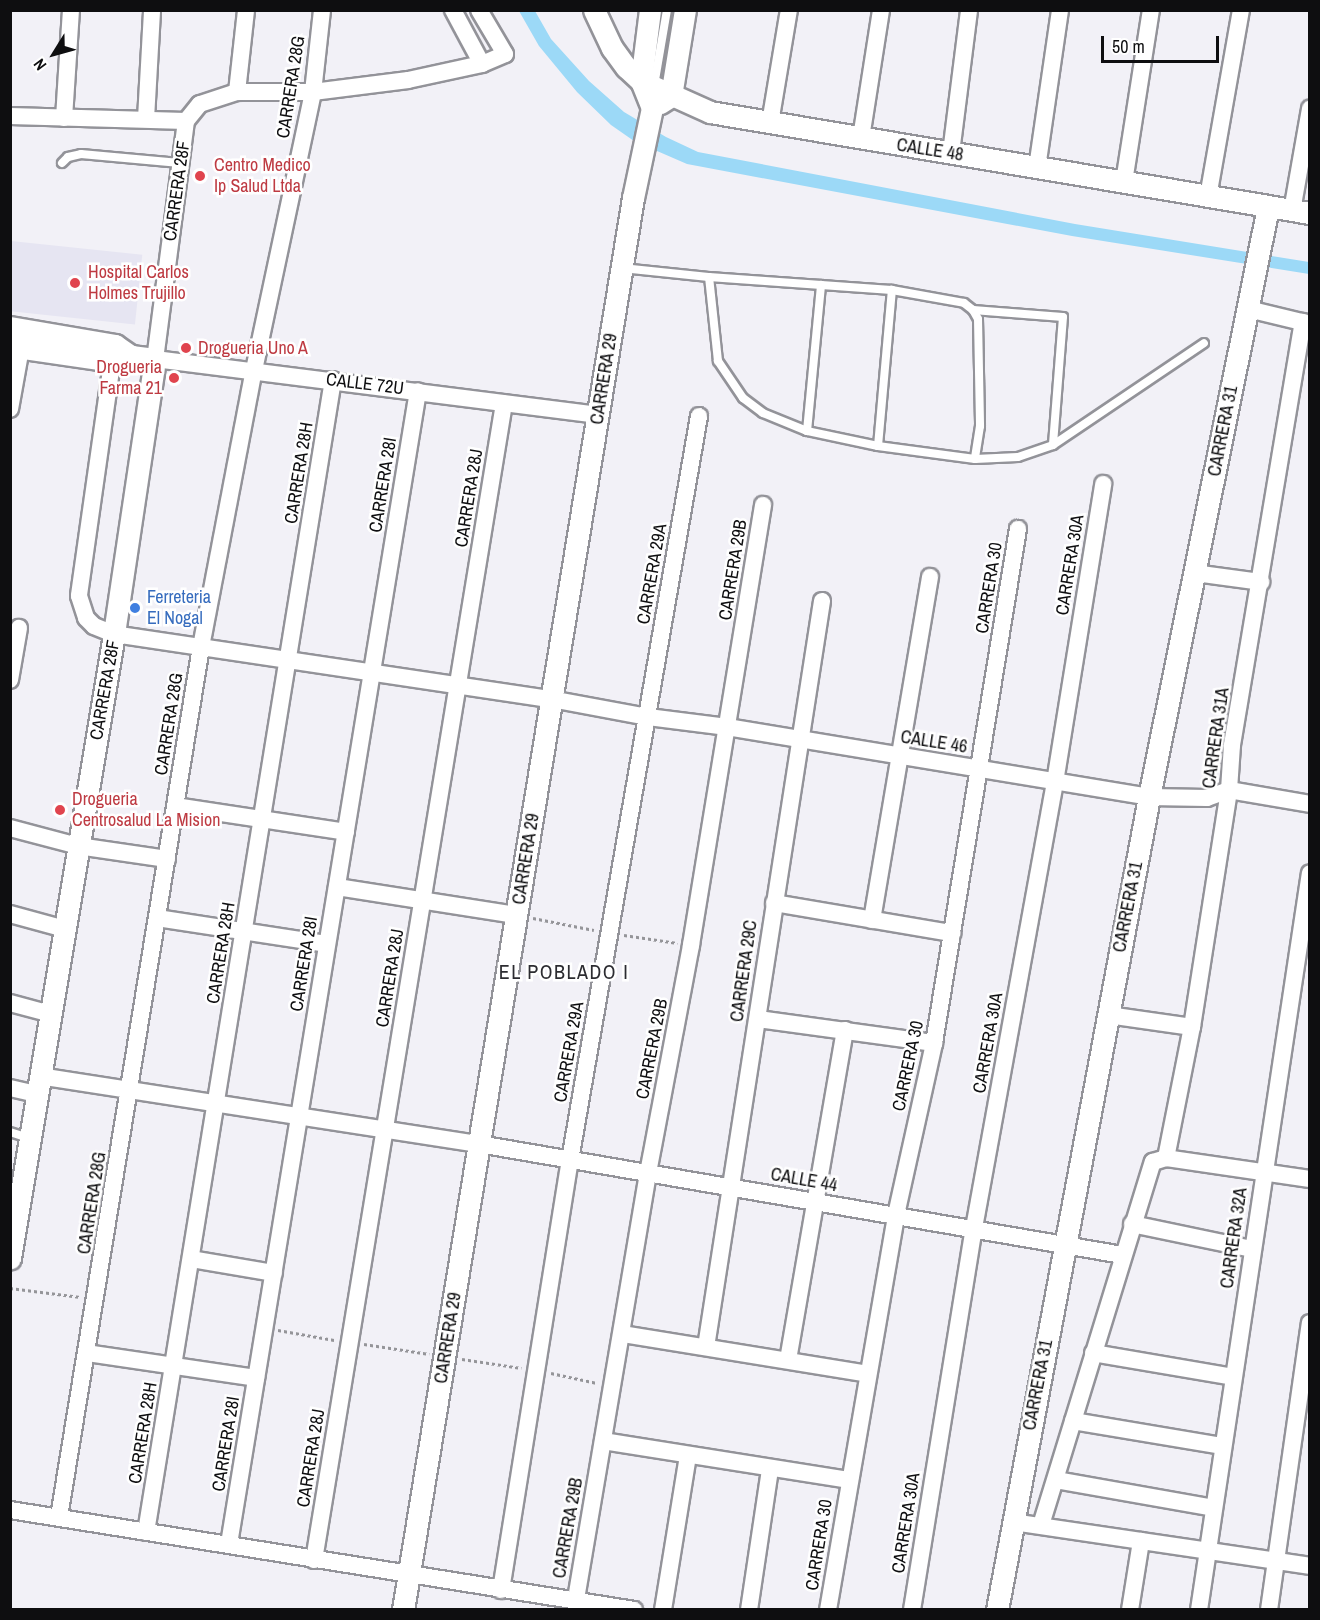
<!DOCTYPE html>
<html>
<head>
<meta charset="utf-8">
<style>
	body { margin:0 }
	#map { position:relative; width:1320px; height:1620px; overflow:hidden; background:#f2f1f7; font-family:"Archivo Narrow",sans-serif }
	div>[style] { position:absolute }
	[style*='--x'] { left:calc(var(--x)*1px); top:calc(var(--y)*1px); width:calc(var(--w)*1px); rotate:calc(var(--a)*1deg) }
	.built>* { inset:0; background:#e6e5f2; transform-origin:0 0 }
	.water>* { inset:0; background:#9cd9f7 }
	.path>* { height:3px; margin-top:-1.5px; transform-origin:0; background:repeating-linear-gradient(90deg,#959599 0 3px,transparent 0 6px) }
	.roads { filter:drop-shadow(2px 0 #939399) drop-shadow(-2px 0 #939399) drop-shadow(0 2px #939399) drop-shadow(0 -2px #939399) }
	.service>* { height:8px; margin:-4px; padding:0 4px; transform-origin:4px; border-radius:4px; background:#fff }
	.minor>* { height:16px; margin:-8px; padding:0 8px; transform-origin:8px; border-radius:8px; background:#fff }
	.tertiary>* { height:21px; margin:-10.5px; padding:0 10.5px; transform-origin:10.5px; border-radius:10.5px; background:#fff }
	.dots>* { width:16px; height:16px; translate:-50% -50%; box-sizing:border-box; border:3px solid #fff; border-radius:50% }
	span { translate:-50% -50%; white-space:nowrap; text-align:center; line-height:1.15; -webkit-text-stroke:5px #fff; paint-order:stroke }
	.street-label { font-size:18px; color:#0e0e10 }
	.health-label { font-size:18px; color:#be3a42 }
	.left { translate:0 -50%; text-align:left }
	.right { translate:-100% -50%; text-align:right }
	.shop-label { font-size:18px; color:#366cbe }
	.neighbourhood-label { font-size:20px; color:#2c2c31; letter-spacing:1.5px }
	.frame { position:absolute; inset:0; border:12px solid #0e0e10; pointer-events:none }
	.north { position:absolute; left:24px; top:24px; width:60px; height:60px; -webkit-text-stroke:4px #fff; paint-order:stroke; rotate:233deg; font-size:16px; font-weight:700; line-height:24px; text-align:center; color:#0e0e10 }
	.north::after { content:''; display:block; margin:auto; width:21px; height:27px; background:#0e0e10; clip-path:polygon(50% 0,100% 100%,50% 72%,0 100%) }
	.scale { position:absolute; left:1101px; top:36px; width:118px; height:27px; box-sizing:border-box; border:3px solid #0e0e10; border-top:0; padding-left:8px; font-size:18px; line-height:21px; white-space:nowrap; color:#0e0e10; -webkit-text-stroke:4px #fff; paint-order:stroke }
</style>
</head>
<body>
<div id="map">
	<div class="built">
		<div style="left:11px;top:241px;width:132px;height:70px;rotate:6deg"></div>
	</div>
	<div class="water">
		<div style="clip-path:polygon(519px 11px,535px 11px,551px 39px,589px 81px,624px 112px,666px 137px,698px 152px,1075px 224px,1309px 262px,1309px 274px,1072px 236px,687px 164px,634px 141px,611px 125px,577px 92px,539px 46px)"></div>
	</div>
	<div class="path">
		<div style="--x:533;--y:918;--w:62;--a:11.1"></div>
		<div style="--x:624;--y:935;--w:54;--a:8.6"></div>
		<div style="--x:10;--y:1288;--w:71;--a:7.3"></div>
		<div style="--x:278;--y:1330;--w:57;--a:10.1"></div>
		<div style="--x:364;--y:1344;--w:66;--a:8.7"></div>
		<div style="--x:462;--y:1359;--w:60;--a:8.7"></div>
		<div style="--x:551;--y:1373;--w:47;--a:12.3"></div>
	</div>
	<div class="roads">
		<div class="service">
			<div style="--x:654;--y:86;--w:77;--a:-80.3"></div>
			<div style="--x:62;--y:163;--w:8;--a:-45"></div>
			<div style="--x:68;--y:157;--w:13;--a:-13"></div>
			<div style="--x:81;--y:154;--w:99;--a:5.2"></div>
			<div style="--x:622;--y:268;--w:87;--a:5.9"></div>
			<div style="--x:709;--y:277;--w:183;--a:4.1"></div>
			<div style="--x:892;--y:290;--w:73;--a:10.2"></div>
			<div style="--x:964;--y:303;--w:11;--a:38"></div>
			<div style="--x:973;--y:310;--w:10;--a:61"></div>
			<div style="--x:978;--y:319;--w:107;--a:88.9"></div>
			<div style="--x:980;--y:426;--w:33;--a:99"></div>
			<div style="--x:975;--y:459;--w:98;--a:-172.4"></div>
			<div style="--x:878;--y:446;--w:73;--a:-168.1"></div>
			<div style="--x:807;--y:431;--w:48;--a:-157.8"></div>
			<div style="--x:763;--y:413;--w:25;--a:-143"></div>
			<div style="--x:743;--y:398;--w:45;--a:-124"></div>
			<div style="--x:718;--y:361;--w:84;--a:-96.1"></div>
			<div style="--x:973;--y:310;--w:90;--a:4.4"></div>
			<div style="--x:1063;--y:317;--w:128;--a:94.5"></div>
			<div style="--x:807;--y:431;--w:147;--a:-84.5"></div>
			<div style="--x:878;--y:446;--w:157;--a:-84.9"></div>
			<div style="--x:975;--y:459;--w:43;--a:-2.7"></div>
			<div style="--x:1018;--y:457;--w:37;--a:-19"></div>
			<div style="--x:1053;--y:445;--w:182;--a:-34"></div>
			<div style="--x:10;--y:1132;--w:19;--a:18"></div>
		</div>
		<div class="minor">
			<div style="--x:453;--y:10;--w:61;--a:61.8"></div>
			<div style="--x:237;--y:92;--w:82;--a:-83.7"></div>
			<div style="--x:10;--y:116;--w:176;--a:1.6"></div>
			<div style="--x:64;--y:118;--w:108;--a:-86.3"></div>
			<div style="--x:146;--y:119;--w:109;--a:-86.8"></div>
			<div style="--x:186;--y:121;--w:240;--a:97.4"></div>
			<div style="--x:155;--y:359;--w:447;--a:7.2"></div>
			<div style="--x:186;--y:121;--w:22;--a:-51"></div>
			<div style="--x:200;--y:104;--w:39;--a:-18"></div>
			<div style="--x:237;--y:92;--w:76;--a:0"></div>
			<div style="--x:313;--y:92;--w:96;--a:-7.2"></div>
			<div style="--x:408;--y:80;--w:76;--a:-12.2"></div>
			<div style="--x:482;--y:64;--w:25;--a:-23"></div>
			<div style="--x:505;--y:54;--w:51;--a:-120.6"></div>
			<div style="--x:770;--y:123;--w:115;--a:-80.5"></div>
			<div style="--x:861;--y:138;--w:130;--a:-81.1"></div>
			<div style="--x:951;--y:153;--w:144;--a:-82.8"></div>
			<div style="--x:1037;--y:168;--w:160;--a:-81.7"></div>
			<div style="--x:1124;--y:182;--w:174;--a:-81.1"></div>
			<div style="--x:1208;--y:197;--w:190;--a:-80"></div>
			<div style="--x:1292;--y:211;--w:104;--a:-80"></div>
			<div style="--x:1248;--y:309;--w:64;--a:13.6"></div>
			<div style="--x:114;--y:349;--w:249;--a:98.1"></div>
			<div style="--x:79;--y:596;--w:23;--a:72"></div>
			<div style="--x:86;--y:618;--w:11;--a:45"></div>
			<div style="--x:94;--y:626;--w:22;--a:22"></div>
			<div style="--x:114;--y:634;--w:442;--a:8.5"></div>
			<div style="--x:551;--y:699;--w:99;--a:10.5"></div>
			<div style="--x:648;--y:717;--w:80;--a:7.2"></div>
			<div style="--x:727;--y:727;--w:428;--a:9.4"></div>
			<div style="--x:1149;--y:797;--w:58;--a:1"></div>
			<div style="--x:1207;--y:798;--w:23;--a:-20"></div>
			<div style="--x:1229;--y:790;--w:82;--a:9.8"></div>
			<div style="--x:10;--y:409;--w:62;--a:-79.8"></div>
			<div style="--x:1194;--y:573;--w:68;--a:7.7"></div>
			<div style="--x:10;--y:680;--w:53;--a:-80.2"></div>
			<div style="--x:175;--y:806;--w:173;--a:8.6"></div>
			<div style="--x:10;--y:828;--w:70;--a:14.8"></div>
			<div style="--x:78;--y:846;--w:90;--a:8.3"></div>
			<div style="--x:337;--y:887;--w:181;--a:8.9"></div>
			<div style="--x:774;--y:903;--w:181;--a:9.6"></div>
			<div style="--x:10;--y:914;--w:57;--a:15.3"></div>
			<div style="--x:157;--y:918;--w:171;--a:8.7"></div>
			<div style="--x:872;--y:920;--w:348;--a:-80.4"></div>
			<div style="--x:10;--y:1003;--w:42;--a:15"></div>
			<div style="--x:1108;--y:1015;--w:85;--a:8.1"></div>
			<div style="--x:758;--y:1019;--w:178;--a:7.8"></div>
			<div style="--x:39;--y:1076;--w:445;--a:8.8"></div>
			<div style="--x:479;--y:1144;--w:653;--a:9.79"></div>
			<div style="--x:10;--y:1088;--w:27;--a:13"></div>
			<div style="--x:1166;--y:1158;--w:134;--a:-78.8"></div>
			<div style="--x:1192;--y:1027;--w:240;--a:-81.1"></div>
			<div style="--x:1229;--y:790;--w:45;--a:-86.2"></div>
			<div style="--x:1232;--y:745;--w:429;--a:-80.5"></div>
			<div style="--x:1132;--y:1224;--w:123;--a:11.8"></div>
			<div style="--x:191;--y:1259;--w:84;--a:9.6"></div>
			<div style="--x:622;--y:1334;--w:249;--a:9.2"></div>
			<div style="--x:706;--y:1347;--w:755;--a:-81.16"></div>
			<div style="--x:87;--y:1353;--w:171;--a:8.4"></div>
			<div style="--x:1093;--y:1353;--w:142;--a:9.7"></div>
			<div style="--x:788;--y:1360;--w:335;--a:-80.2"></div>
			<div style="--x:1073;--y:1421;--w:152;--a:9.5"></div>
			<div style="--x:603;--y:1441;--w:250;--a:9"></div>
			<div style="--x:1056;--y:1480;--w:160;--a:10"></div>
			<div style="--x:10;--y:1510;--w:632;--a:9.1"></div>
			<div style="--x:59;--y:1517;--w:882;--a:-80.73"></div>
			<div style="--x:201;--y:647;--w:282;--a:-79.2"></div>
			<div style="--x:254;--y:370;--w:284;--a:-78"></div>
			<div style="--x:313;--y:92;--w:82;--a:-83.7"></div>
			<div style="--x:1013;--y:1522;--w:300;--a:8.4"></div>
			<div style="--x:1041;--y:1525;--w:380;--a:-72.9"></div>
			<div style="--x:1153;--y:1162;--w:14;--a:-17"></div>
			<div style="--x:1166;--y:1158;--w:146;--a:8.3"></div>
			<div style="--x:146;--y:1532;--w:1167;--a:-80.78"></div>
			<div style="--x:229;--y:1544;--w:1168;--a:-80.69"></div>
			<div style="--x:314;--y:1560;--w:1172;--a:-80.67"></div>
			<div style="--x:501;--y:1590;--w:436;--a:-80.9"></div>
			<div style="--x:570;--y:1160;--w:755;--a:-80.16"></div>
			<div style="--x:576;--y:1599;--w:432;--a:-80.4"></div>
			<div style="--x:648;--y:1173;--w:232;--a:-79.3"></div>
			<div style="--x:691;--y:945;--w:446;--a:-80.7"></div>
			<div style="--x:663;--y:1610;--w:156;--a:-80.8"></div>
			<div style="--x:749;--y:1610;--w:143;--a:-81.5"></div>
			<div style="--x:828;--y:1610;--w:401;--a:-80.2"></div>
			<div style="--x:896;--y:1215;--w:176;--a:-77.5"></div>
			<div style="--x:934;--y:1043;--w:521;--a:-80.72"></div>
			<div style="--x:912;--y:1610;--w:387;--a:-80.8"></div>
			<div style="--x:974;--y:1228;--w:453;--a:-79.7"></div>
			<div style="--x:1055;--y:782;--w:302;--a:-80.8"></div>
			<div style="--x:1130;--y:1610;--w:70;--a:-80.9"></div>
			<div style="--x:1199;--y:1610;--w:745;--a:-81.44"></div>
			<div style="--x:1269;--y:1610;--w:290;--a:-81.9"></div>
		</div>
		<div class="tertiary">
			<div style="--x:594;--y:10;--w:42;--a:64.7"></div>
			<div style="--x:612;--y:48;--w:24;--a:54"></div>
			<div style="--x:626;--y:67;--w:21;--a:43"></div>
			<div style="--x:641;--y:81;--w:76;--a:24.2"></div>
			<div style="--x:710;--y:112;--w:608;--a:9.56"></div>
			<div style="--x:660;--y:103;--w:13;--a:-32"></div>
			<div style="--x:671;--y:96;--w:87;--a:-80.8"></div>
			<div style="--x:10;--y:327;--w:107;--a:9.7"></div>
			<div style="--x:115;--y:345;--w:19;--a:35"></div>
			<div style="--x:10;--y:346;--w:104;--a:8.3"></div>
			<div style="--x:113;--y:361;--w:19;--a:-16"></div>
			<div style="--x:131;--y:356;--w:24;--a:7"></div>
			<div style="--x:155;--y:359;--w:278;--a:98.5"></div>
			<div style="--x:114;--y:634;--w:633;--a:99.46"></div>
			<div style="--x:403;--y:1610;--w:1431;--a:-80.75"></div>
			<div style="--x:633;--y:198;--w:92;--a:-78.1"></div>
			<div style="--x:652;--y:108;--w:29;--a:-112"></div>
			<div style="--x:641;--y:81;--w:72;--a:-82.8"></div>
			<div style="--x:997;--y:1610;--w:827;--a:-79.41"></div>
			<div style="--x:1149;--y:797;--w:602;--a:-78.6"></div>
		</div>
	</div>
	<div class="dots">
		<div style="left:200px;top:176px;background:#e0444e"></div>
		<div style="left:75px;top:283px;background:#e0444e"></div>
		<div style="left:186px;top:348px;background:#e0444e"></div>
		<div style="left:174px;top:378px;background:#e0444e"></div>
		<div style="left:135px;top:608px;background:#3f7fe0"></div>
		<div style="left:60px;top:810px;background:#e0444e"></div>
	</div>
	<div class="street-label">
		<span style="left:291px;top:87px;rotate:-81deg">CARRERA 28G</span>
		<span style="left:930px;top:150px;rotate:9deg">CALLE 48</span>
		<span style="left:177px;top:191px;rotate:-82deg">CARRERA 28F</span>
		<span style="left:604px;top:379px;rotate:-81deg">CARRERA 29</span>
		<span style="left:365px;top:384px;rotate:7deg">CALLE 72U</span>
		<span style="left:1223px;top:431px;rotate:-79deg">CARRERA 31</span>
		<span style="left:299px;top:473px;rotate:-81deg">CARRERA 28H</span>
		<span style="left:383px;top:485px;rotate:-81deg">CARRERA 28I</span>
		<span style="left:469px;top:498px;rotate:-81deg">CARRERA 28J</span>
		<span style="left:1070px;top:565px;rotate:-81deg">CARRERA 30A</span>
		<span style="left:733px;top:570px;rotate:-81deg">CARRERA 29B</span>
		<span style="left:652px;top:574px;rotate:-80deg">CARRERA 29A</span>
		<span style="left:989px;top:588px;rotate:-81deg">CARRERA 30</span>
		<span style="left:105px;top:690px;rotate:-80deg">CARRERA 28F</span>
		<span style="left:169px;top:724px;rotate:-81deg">CARRERA 28G</span>
		<span style="left:1216px;top:738px;rotate:-82deg">CARRERA 31A</span>
		<span style="left:934px;top:742px;rotate:9deg">CALLE 46</span>
		<span style="left:526px;top:859px;rotate:-81deg">CARRERA 29</span>
		<span style="left:1128px;top:907px;rotate:-79deg">CARRERA 31</span>
		<span style="left:221px;top:953px;rotate:-81deg">CARRERA 28H</span>
		<span style="left:304px;top:964px;rotate:-81deg">CARRERA 28I</span>
		<span style="left:744px;top:971px;rotate:-82deg">CARRERA 29C</span>
		<span style="left:390px;top:978px;rotate:-81deg">CARRERA 28J</span>
		<span style="left:988px;top:1043px;rotate:-80deg">CARRERA 30A</span>
		<span style="left:652px;top:1049px;rotate:-79deg">CARRERA 29B</span>
		<span style="left:569px;top:1052px;rotate:-80deg">CARRERA 29A</span>
		<span style="left:908px;top:1066px;rotate:-78deg">CARRERA 30</span>
		<span style="left:804px;top:1180px;rotate:10deg">CALLE 44</span>
		<span style="left:92px;top:1203px;rotate:-81deg">CARRERA 28G</span>
		<span style="left:1234px;top:1238px;rotate:-82deg">CARRERA 32A</span>
		<span style="left:448px;top:1338px;rotate:-81deg">CARRERA 29</span>
		<span style="left:1038px;top:1385px;rotate:-79deg">CARRERA 31</span>
		<span style="left:143px;top:1433px;rotate:-81deg">CARRERA 28H</span>
		<span style="left:226px;top:1444px;rotate:-81deg">CARRERA 28I</span>
		<span style="left:311px;top:1458px;rotate:-81deg">CARRERA 28J</span>
		<span style="left:906px;top:1523px;rotate:-81deg">CARRERA 30A</span>
		<span style="left:568px;top:1528px;rotate:-80deg">CARRERA 29B</span>
		<span style="left:819px;top:1545px;rotate:-81deg">CARRERA 30</span>
	</div>
	<div class="health-label">
		<span class="left" style="left:214px;top:176px">Centro Medico<br>Ip Salud Ltda</span>
		<span class="left" style="left:88px;top:283px">Hospital Carlos<br>Holmes Trujillo</span>
		<span class="left" style="left:198px;top:348px">Drogueria Uno A</span>
		<span class="right" style="left:162px;top:378px">Drogueria<br>Farma 21</span>
		<span class="left" style="left:72px;top:810px">Drogueria<br>Centrosalud La Mision</span>
	</div>
	<div class="shop-label">
		<span class="left" style="left:147px;top:608px">Ferreteria<br>El Nogal</span>
	</div>
	<div class="neighbourhood-label">
		<span style="left:564px;top:971px">EL POBLADO I</span>
	</div>
	<div class="frame"></div>
	<div class="north">N</div>
	<div class="scale">50 m</div>
</div>
</body>
</html>
